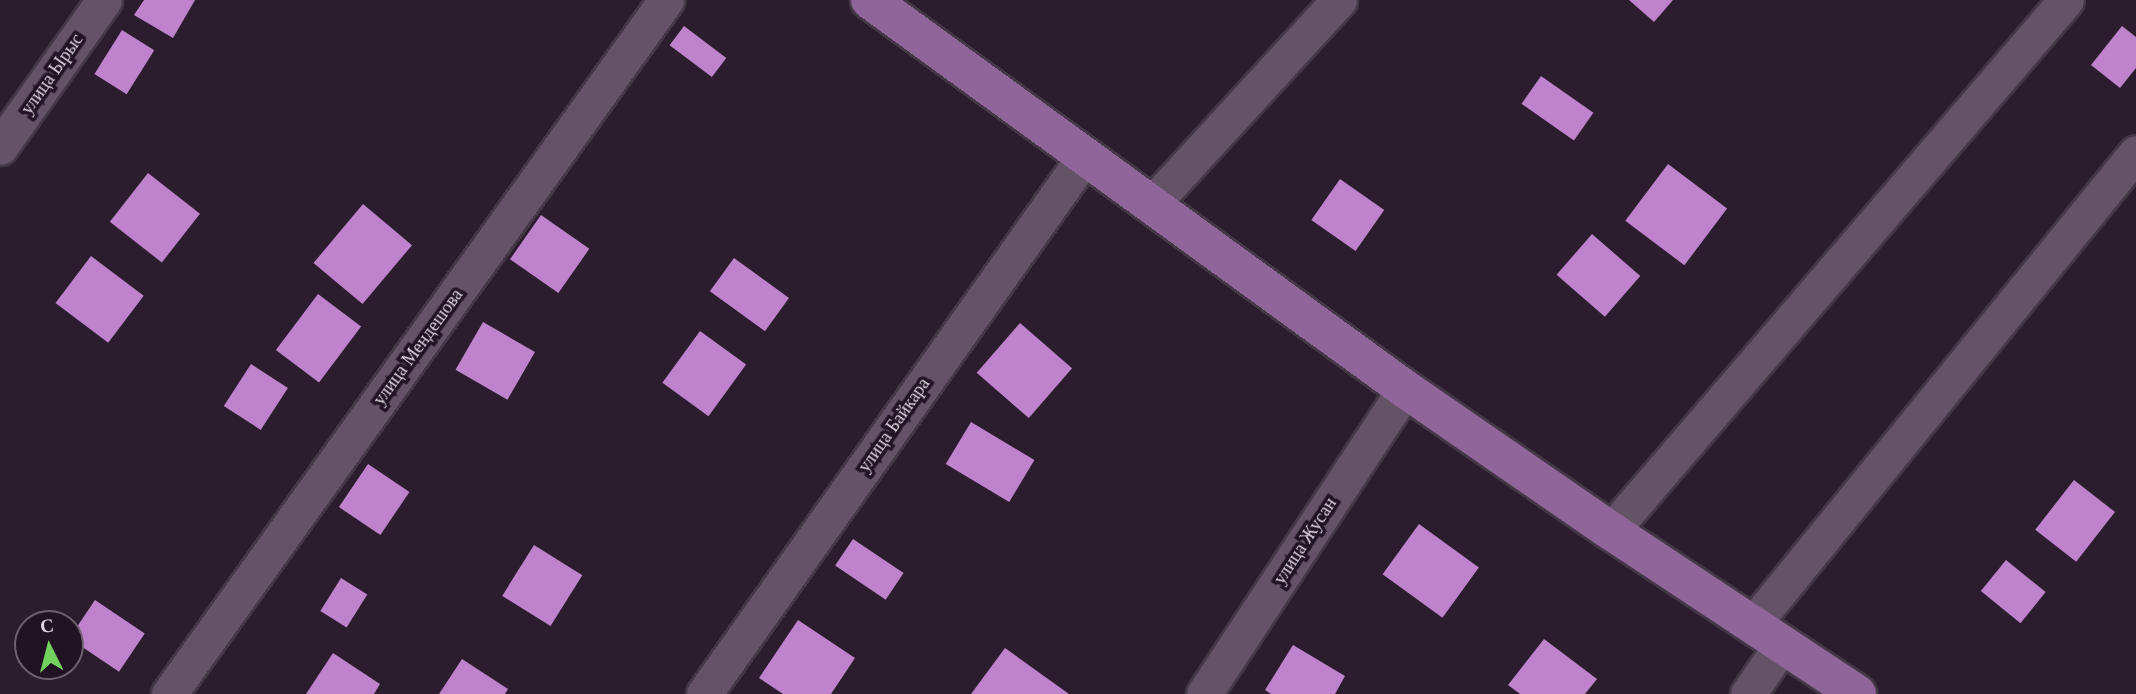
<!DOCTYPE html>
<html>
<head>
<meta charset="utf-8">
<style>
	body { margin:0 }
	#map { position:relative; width:2136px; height:694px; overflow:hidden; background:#2b1d2e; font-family:Georgia,serif }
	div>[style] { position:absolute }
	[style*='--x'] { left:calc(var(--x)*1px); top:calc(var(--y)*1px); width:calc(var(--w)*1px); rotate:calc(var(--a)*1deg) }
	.building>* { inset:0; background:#bf83cd; transform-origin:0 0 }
	.roads { filter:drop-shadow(2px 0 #443846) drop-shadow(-2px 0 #443846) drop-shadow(0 2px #443846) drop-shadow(0 -2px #443846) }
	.minor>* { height:35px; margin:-17.5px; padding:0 17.5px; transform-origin:17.5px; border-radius:17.5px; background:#645367 }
	.major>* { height:38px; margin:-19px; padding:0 19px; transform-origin:19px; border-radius:19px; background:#906599 }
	span { translate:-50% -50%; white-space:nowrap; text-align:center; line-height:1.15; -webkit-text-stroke:7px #211324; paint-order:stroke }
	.street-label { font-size:18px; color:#ded5e0 }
	.north { position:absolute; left:14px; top:610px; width:70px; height:70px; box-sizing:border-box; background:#211324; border:2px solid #6d616f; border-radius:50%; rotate:354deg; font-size:19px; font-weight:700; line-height:28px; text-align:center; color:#ded5e0 }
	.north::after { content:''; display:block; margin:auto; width:24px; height:32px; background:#72d25e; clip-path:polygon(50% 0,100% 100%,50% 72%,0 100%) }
</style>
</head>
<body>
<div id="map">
	<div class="building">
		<div style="clip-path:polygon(144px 0,195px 0,173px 38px,134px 15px)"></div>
		<div style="clip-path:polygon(1629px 0,1673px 0,1654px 22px)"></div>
		<div style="left:684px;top:26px;width:53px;height:24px;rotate:37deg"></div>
		<div style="clip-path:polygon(2122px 26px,2136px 37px,2136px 68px,2120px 88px,2091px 65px)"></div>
		<div style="left:122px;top:30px;width:38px;height:52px;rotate:32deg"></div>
		<div style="left:1541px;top:76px;width:64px;height:34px;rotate:35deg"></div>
		<div style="left:1668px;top:164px;width:74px;height:71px;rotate:37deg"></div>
		<div style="left:148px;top:173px;width:66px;height:62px;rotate:38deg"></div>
		<div style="left:1340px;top:179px;width:54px;height:50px;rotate:35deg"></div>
		<div style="left:363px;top:204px;width:64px;height:77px;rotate:40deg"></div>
		<div style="left:541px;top:215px;width:59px;height:54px;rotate:35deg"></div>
		<div style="left:1592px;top:234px;width:64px;height:54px;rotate:41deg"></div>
		<div style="left:91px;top:256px;width:66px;height:59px;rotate:37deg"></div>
		<div style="left:734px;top:258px;width:68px;height:41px;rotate:36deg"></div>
		<div style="left:318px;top:294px;width:54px;height:70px;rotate:37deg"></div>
		<div style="left:483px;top:322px;width:60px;height:55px;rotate:30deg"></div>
		<div style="left:1020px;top:323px;width:69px;height:66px;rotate:41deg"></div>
		<div style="left:700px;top:331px;width:57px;height:64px;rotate:36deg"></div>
		<div style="left:251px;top:364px;width:44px;height:50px;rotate:33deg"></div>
		<div style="left:971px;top:422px;width:74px;height:49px;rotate:31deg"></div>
		<div style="left:368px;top:464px;width:50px;height:52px;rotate:34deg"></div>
		<div style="left:2074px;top:480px;width:52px;height:63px;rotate:38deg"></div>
		<div style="left:1419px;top:524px;width:74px;height:62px;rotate:36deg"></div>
		<div style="left:853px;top:539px;width:61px;height:32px;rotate:34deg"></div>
		<div style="left:534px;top:545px;width:57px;height:60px;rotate:32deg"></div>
		<div style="left:2006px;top:560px;width:51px;height:40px;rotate:39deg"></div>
		<div style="left:341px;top:578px;width:31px;height:39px;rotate:32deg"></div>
		<div style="left:95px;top:600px;width:60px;height:46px;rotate:34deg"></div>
		<div style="clip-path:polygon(798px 620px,855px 658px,831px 694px,783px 694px,759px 678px)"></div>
		<div style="clip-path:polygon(1544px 639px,1597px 679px,1585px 694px,1520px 694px,1508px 685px)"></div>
		<div style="clip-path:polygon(1293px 645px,1345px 676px,1335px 694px,1271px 694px,1265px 690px)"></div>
		<div style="clip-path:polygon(1005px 648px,1069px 694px,971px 694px)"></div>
		<div style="clip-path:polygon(333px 653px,380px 684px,374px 694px,306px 694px)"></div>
		<div style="clip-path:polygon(462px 659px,508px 689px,505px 694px,439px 694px)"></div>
	</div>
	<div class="roads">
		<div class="minor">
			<div style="--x:0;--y:147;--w:180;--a:-54.7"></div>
			<div style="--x:1152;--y:204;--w:277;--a:-47.5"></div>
			<div style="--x:1611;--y:531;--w:699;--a:-49.41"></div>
			<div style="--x:1753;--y:624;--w:607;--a:-50.88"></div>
			<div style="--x:169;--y:694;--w:854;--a:-54.39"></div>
			<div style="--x:704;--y:694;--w:659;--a:-54.69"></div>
			<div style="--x:1204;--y:694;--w:365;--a:-56.6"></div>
			<div style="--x:1748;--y:694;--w:62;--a:-55.5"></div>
		</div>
		<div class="major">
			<div style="--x:870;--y:0;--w:661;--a:36.02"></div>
			<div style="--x:1405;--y:389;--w:250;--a:34.6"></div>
			<div style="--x:1611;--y:531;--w:295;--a:33.5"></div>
		</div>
	</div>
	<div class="street-label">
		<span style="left:52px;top:74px;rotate:-55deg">улица Ырыс</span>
		<span style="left:418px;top:347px;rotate:-54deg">улица Мендешова</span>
		<span style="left:894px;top:425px;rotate:-55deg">улица Байкара</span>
		<span style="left:1305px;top:541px;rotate:-57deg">улица Жусан</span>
	</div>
	<div class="north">С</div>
</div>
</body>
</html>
